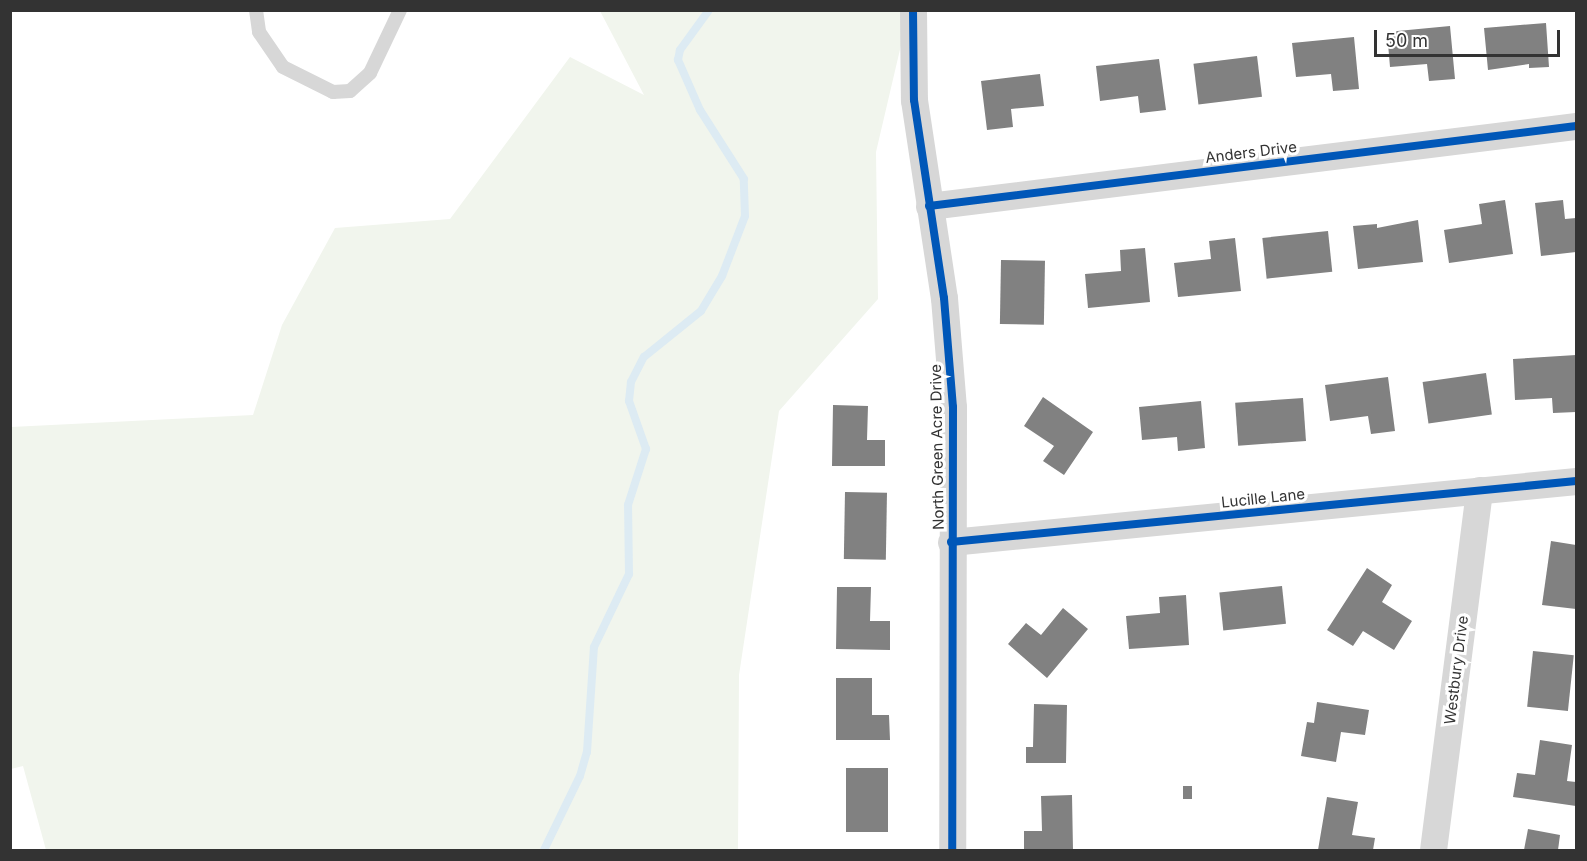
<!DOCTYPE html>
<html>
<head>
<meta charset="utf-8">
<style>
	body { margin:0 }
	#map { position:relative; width:1587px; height:861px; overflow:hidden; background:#fff; font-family:Inter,sans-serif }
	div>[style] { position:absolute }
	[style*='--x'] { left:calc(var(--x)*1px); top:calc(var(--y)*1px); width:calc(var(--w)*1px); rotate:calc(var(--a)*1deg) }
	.green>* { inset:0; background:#f1f5ed }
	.stream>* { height:8px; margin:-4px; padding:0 4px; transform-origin:4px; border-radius:4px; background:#ddebf3 }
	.building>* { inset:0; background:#818181; transform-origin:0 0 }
	.service>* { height:14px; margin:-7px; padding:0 7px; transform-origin:7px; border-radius:7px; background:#d7d7d7 }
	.minor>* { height:27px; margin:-13.5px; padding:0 13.5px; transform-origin:13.5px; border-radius:13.5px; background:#d7d7d7 }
	.cycleway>* { height:8px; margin:-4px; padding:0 4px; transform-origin:4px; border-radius:4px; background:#0057b8 }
	span { translate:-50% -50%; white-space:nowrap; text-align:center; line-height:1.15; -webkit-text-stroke:6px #fff; paint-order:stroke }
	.street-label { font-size:15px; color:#333 }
	.frame { position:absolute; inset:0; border:12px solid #333; pointer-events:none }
	.scale { position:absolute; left:1374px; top:30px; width:186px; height:27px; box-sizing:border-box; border:3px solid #333; border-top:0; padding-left:8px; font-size:18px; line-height:21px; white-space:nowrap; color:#333; -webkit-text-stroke:4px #fff; paint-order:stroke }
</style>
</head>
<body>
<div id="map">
	<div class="green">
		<div style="clip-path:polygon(600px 11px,909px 11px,876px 152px,878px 299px,779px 411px,739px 675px,738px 850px,46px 850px,23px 766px,11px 769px,11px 427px,253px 415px,282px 325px,335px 228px,450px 219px,570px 57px,644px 95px)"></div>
	</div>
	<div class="stream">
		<div style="--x:544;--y:850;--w:82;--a:-64.1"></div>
		<div style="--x:580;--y:776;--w:25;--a:-74"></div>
		<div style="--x:587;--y:752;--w:105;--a:-86.2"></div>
		<div style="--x:594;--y:647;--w:81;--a:-64.4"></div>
		<div style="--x:629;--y:574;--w:69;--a:-90.8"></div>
		<div style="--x:628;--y:505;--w:59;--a:-72.2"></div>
		<div style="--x:646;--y:449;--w:51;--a:-109.5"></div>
		<div style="--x:629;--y:401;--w:19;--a:-84"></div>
		<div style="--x:631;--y:382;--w:28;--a:-63"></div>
		<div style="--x:644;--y:357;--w:73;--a:-38.9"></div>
		<div style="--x:701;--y:311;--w:41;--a:-59"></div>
		<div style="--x:722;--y:276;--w:64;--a:-69"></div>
		<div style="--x:745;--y:216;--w:37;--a:-92"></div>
		<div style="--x:744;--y:179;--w:82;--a:-122.5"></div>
		<div style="--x:700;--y:110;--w:55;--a:-113.7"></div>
		<div style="--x:678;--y:60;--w:10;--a:-79"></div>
		<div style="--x:680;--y:50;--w:49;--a:-54.1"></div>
	</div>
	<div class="building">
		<div style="clip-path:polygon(1546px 23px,1549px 67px,1529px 68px,1529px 64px,1488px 70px,1484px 28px)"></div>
		<div style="clip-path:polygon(1450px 26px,1455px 79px,1429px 81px,1427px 64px,1390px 67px,1387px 32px)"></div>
		<div style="clip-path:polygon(1354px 37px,1359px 89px,1333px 91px,1331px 74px,1296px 77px,1292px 43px)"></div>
		<div style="left:1257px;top:56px;width:41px;height:64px;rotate:83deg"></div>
		<div style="clip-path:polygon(1159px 59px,1166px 110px,1140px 113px,1138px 96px,1100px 101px,1096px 66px)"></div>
		<div style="clip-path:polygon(1040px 74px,1044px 106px,1011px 109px,1013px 127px,987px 130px,981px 81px)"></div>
		<div style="clip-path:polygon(1505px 200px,1513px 254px,1449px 263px,1444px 230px,1482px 224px,1479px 204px)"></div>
		<div style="clip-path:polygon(1563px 200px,1565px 219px,1576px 218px,1576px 252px,1541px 256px,1535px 203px)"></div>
		<div style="clip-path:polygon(1418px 220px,1423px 262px,1358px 269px,1353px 226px,1377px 224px,1377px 228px)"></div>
		<div style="left:1328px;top:231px;width:41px;height:66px;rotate:84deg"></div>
		<div style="clip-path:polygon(1235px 238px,1241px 291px,1178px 297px,1174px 263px,1211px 259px,1209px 241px)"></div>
		<div style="clip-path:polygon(1145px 248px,1150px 302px,1088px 308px,1085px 274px,1121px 271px,1120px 250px)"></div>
		<div style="left:1001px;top:260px;width:44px;height:64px;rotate:1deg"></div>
		<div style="clip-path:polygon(1576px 355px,1576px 412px,1553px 413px,1552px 398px,1515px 400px,1513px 359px)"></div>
		<div style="left:1486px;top:373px;width:42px;height:64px;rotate:82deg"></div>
		<div style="clip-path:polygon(1388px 377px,1395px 431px,1371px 434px,1368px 416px,1330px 421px,1325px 385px)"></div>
		<div style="clip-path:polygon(1043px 397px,1093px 432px,1064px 475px,1043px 461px,1054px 446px,1024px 426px)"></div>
		<div style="left:1303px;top:398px;width:43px;height:68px;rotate:86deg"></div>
		<div style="clip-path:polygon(1201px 401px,1205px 448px,1178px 451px,1177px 437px,1142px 440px,1139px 407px)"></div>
		<div style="clip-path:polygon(833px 405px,868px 406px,867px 440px,885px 440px,885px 466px,832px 466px)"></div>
		<div style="left:845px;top:492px;width:42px;height:67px;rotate:1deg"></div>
		<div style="clip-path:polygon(1551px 541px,1576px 545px,1576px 609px,1542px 605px)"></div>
		<div style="clip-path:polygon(1367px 568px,1392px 585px,1382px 602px,1412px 621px,1394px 650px,1363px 631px,1353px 646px,1327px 630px)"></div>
		<div style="left:1282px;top:586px;width:38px;height:63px;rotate:84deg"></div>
		<div style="clip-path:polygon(837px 587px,871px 587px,870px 621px,890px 621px,890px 650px,836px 649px)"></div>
		<div style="clip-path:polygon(1186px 595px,1189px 645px,1129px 649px,1126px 616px,1160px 613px,1159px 597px)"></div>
		<div style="clip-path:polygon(1063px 608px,1088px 629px,1047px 678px,1008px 644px,1026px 623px,1041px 635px)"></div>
		<div style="left:1533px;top:651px;width:41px;height:56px;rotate:6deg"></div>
		<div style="clip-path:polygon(836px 678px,872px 678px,872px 715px,889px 715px,890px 740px,836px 740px)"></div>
		<div style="clip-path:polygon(1317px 702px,1369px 710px,1365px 735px,1341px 732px,1336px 762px,1301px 756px,1307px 722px,1314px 723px)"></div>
		<div style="clip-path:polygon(1034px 704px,1067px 705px,1066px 763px,1026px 763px,1026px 747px,1033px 747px)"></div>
		<div style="clip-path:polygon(1540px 740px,1572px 745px,1567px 781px,1576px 782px,1576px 806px,1513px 797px,1517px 773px,1535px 775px)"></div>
		<div style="left:846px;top:768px;width:42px;height:64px"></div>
		<div style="left:1183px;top:786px;width:9px;height:13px"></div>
		<div style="clip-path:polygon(1072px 795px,1073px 850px,1024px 850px,1024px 831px,1042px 831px,1041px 796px)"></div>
		<div style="clip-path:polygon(1327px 797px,1358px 802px,1352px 835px,1375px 838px,1373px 850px,1318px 850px)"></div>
		<div style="clip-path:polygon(1528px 829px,1560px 835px,1558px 850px,1524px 850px)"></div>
	</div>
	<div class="service">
		<div style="--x:256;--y:10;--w:22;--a:82"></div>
		<div style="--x:259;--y:32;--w:42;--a:55.6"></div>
		<div style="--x:283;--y:67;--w:56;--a:26.6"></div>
		<div style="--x:333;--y:92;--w:17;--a:-3"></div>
		<div style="--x:350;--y:91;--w:27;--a:-42"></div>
		<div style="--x:370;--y:73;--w:70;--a:-64.5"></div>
	</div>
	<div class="minor">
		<div style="--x:913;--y:10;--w:90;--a:89.4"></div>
		<div style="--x:914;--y:100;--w:200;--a:81.4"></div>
		<div style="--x:944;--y:298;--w:109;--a:85.3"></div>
		<div style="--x:953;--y:407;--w:443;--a:90.1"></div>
		<div style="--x:929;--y:206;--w:652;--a:-7.05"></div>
		<div style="--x:951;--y:542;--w:628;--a:-5.57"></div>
		<div style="--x:1433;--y:850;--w:363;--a:-82.7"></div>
	</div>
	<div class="cycleway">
		<div style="--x:913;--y:10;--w:90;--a:89.4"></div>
		<div style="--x:914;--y:100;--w:200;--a:81.4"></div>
		<div style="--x:944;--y:298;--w:109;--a:85.3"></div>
		<div style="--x:953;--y:407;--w:443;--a:90.1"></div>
		<div style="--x:929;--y:206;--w:652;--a:-7.05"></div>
		<div style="--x:951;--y:542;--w:628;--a:-5.57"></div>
	</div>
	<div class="street-label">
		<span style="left:1251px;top:152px;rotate:-7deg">Anders Drive</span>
		<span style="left:937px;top:447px;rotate:-91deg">North Green Acre Drive</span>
		<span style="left:1263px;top:498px;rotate:-6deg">Lucille Lane</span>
		<span style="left:1456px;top:670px;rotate:-83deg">Westbury Drive</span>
	</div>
	<div class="frame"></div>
	<div class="scale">50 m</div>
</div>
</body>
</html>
